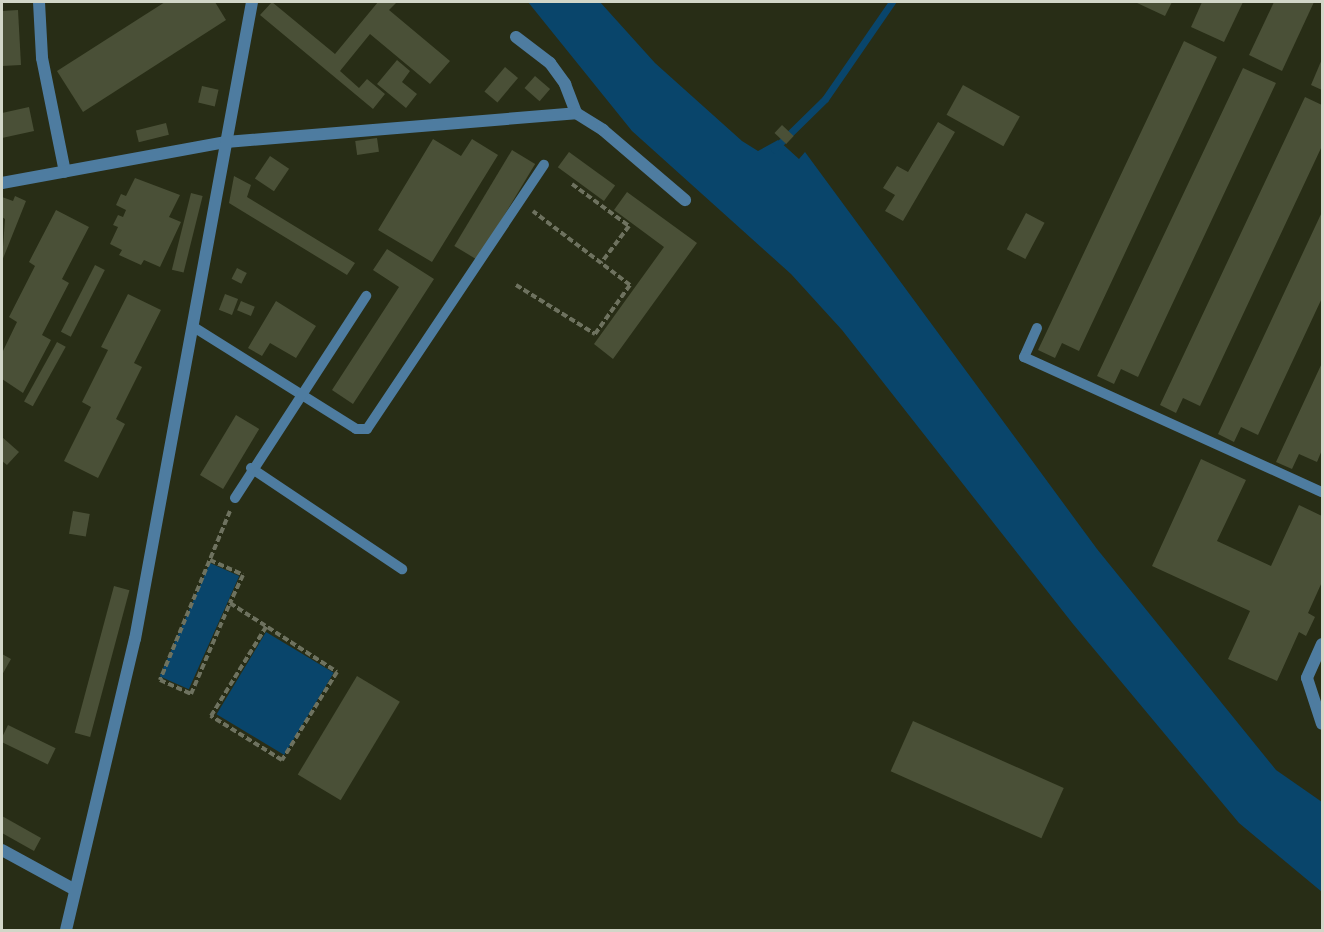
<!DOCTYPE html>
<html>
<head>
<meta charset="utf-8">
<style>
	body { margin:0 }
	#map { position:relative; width:1324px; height:932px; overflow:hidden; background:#282d16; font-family:"Source Sans 3",sans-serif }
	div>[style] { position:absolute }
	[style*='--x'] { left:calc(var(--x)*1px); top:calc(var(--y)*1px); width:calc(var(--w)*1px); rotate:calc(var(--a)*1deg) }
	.water>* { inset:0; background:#09456b; transform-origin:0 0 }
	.stream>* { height:7px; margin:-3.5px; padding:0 3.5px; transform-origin:3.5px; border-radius:3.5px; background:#09456b }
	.building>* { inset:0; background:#4a5037; transform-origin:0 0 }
	.path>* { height:4px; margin-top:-2px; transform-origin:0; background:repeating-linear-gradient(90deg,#6e725f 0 6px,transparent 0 9px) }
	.service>* { height:10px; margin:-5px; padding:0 5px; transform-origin:5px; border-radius:5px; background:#4e7ca0 }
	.minor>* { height:12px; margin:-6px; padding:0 6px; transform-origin:6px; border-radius:6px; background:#4e7ca0 }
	span { translate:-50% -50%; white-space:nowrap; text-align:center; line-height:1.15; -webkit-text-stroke:4.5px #282d16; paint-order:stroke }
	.frame { position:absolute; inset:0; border:3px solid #d2d6c8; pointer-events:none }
</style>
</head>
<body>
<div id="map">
	<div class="water">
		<div style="clip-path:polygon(528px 2px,600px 2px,655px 63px,742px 141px,758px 151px,778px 140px,799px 159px,805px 152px,1097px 549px,1276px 770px,1322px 802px,1322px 892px,1239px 823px,1073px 624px,842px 330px,791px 274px,632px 131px)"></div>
		<div style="left:210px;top:563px;width:32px;height:124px;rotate:24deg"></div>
		<div style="left:266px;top:632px;width:79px;height:96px;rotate:31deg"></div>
	</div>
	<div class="stream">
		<div style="--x:774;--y:149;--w:71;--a:-44.4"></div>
		<div style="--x:825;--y:99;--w:118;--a:-55.4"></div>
	</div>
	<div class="building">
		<div style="clip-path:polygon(165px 2px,215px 2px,226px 20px,83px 112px,57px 71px)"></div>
		<div style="clip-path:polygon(272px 2px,335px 54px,378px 2px,397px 2px,389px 10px,450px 61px,430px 84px,370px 34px,340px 71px,359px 88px,367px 79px,385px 94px,373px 109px,260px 15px)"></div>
		<div style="clip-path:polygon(1135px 2px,1172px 2px,1165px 16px)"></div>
		<div style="clip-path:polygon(1202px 2px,1243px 2px,1224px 42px,1191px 27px)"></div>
		<div style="clip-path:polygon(1274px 2px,1314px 2px,1282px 71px,1249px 55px)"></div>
		<div style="clip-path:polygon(18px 10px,21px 65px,2px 66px,2px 11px)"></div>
		<div style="clip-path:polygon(1184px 41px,1217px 57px,1079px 351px,1062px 343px,1055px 358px,1038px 350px)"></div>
		<div style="clip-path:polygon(1322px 59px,1322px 90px,1311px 85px)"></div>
		<div style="clip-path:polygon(397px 60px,410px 71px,402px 82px,417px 94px,406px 108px,377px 84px)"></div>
		<div style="left:505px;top:67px;width:17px;height:32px;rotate:40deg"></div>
		<div style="clip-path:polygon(1243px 68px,1276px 83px,1138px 377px,1121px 369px,1114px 384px,1097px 376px)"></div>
		<div style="left:535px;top:76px;width:20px;height:16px;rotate:41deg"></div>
		<div style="left:963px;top:85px;width:65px;height:34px;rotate:29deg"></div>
		<div style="left:202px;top:86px;width:17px;height:17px;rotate:13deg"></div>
		<div style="clip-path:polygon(1305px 97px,1322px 105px,1322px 146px,1200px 406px,1183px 398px,1176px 413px,1160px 405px)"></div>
		<div style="clip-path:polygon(29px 107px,34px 131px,2px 138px,2px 113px)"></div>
		<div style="clip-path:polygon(938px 122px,955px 132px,903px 221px,885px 211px,895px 195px,883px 188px,897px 166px,908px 172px)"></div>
		<div style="left:166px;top:123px;width:12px;height:31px;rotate:76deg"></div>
		<div style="left:782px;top:125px;width:16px;height:11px;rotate:43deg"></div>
		<div style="left:377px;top:138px;width:14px;height:22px;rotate:82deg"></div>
		<div style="clip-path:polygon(433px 139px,461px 156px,472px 139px,498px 155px,432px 262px,378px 230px)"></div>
		<div style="left:512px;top:150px;width:27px;height:112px;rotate:31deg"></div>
		<div style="left:569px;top:152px;width:57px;height:19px;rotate:36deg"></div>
		<div style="left:270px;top:156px;width:23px;height:27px;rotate:34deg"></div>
		<div style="clip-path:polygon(234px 176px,251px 185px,247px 197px,355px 263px,347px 275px,229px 203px)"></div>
		<div style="clip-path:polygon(135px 178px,180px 195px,169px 217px,181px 222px,160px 267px,144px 260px,141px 265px,119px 255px,122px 250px,110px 244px,118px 227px,113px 225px,118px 215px,123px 217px,126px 210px,116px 205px,121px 194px,126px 196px)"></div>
		<div style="clip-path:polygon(627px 192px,697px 243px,613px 359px,594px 344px,664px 247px,614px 210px)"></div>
		<div style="left:191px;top:193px;width:12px;height:79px;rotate:14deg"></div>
		<div style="clip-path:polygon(15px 196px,26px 201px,2px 261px,5px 219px,2px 217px,2px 197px,13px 201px)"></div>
		<div style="clip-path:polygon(56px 210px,89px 227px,62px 279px,69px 283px,42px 335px,51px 340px,23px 393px,2px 379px,2px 353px,17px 322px,9px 317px,35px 266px,29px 262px)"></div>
		<div style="clip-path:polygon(1322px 212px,1322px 298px,1258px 435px,1241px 427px,1234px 442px,1218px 434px)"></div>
		<div style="left:1026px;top:213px;width:21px;height:41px;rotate:28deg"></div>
		<div style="clip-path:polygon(387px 249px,434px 279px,353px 404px,332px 390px,399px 287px,373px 270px)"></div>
		<div style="left:95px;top:265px;width:11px;height:75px;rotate:27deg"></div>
		<div style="left:237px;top:268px;width:11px;height:12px;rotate:27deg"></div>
		<div style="clip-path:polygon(128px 294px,161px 310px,134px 363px,142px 367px,116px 419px,125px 424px,98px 478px,64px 461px,91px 407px,82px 402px,108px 350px,101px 347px)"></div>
		<div style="left:225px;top:294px;width:14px;height:17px;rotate:21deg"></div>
		<div style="left:241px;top:301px;width:15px;height:10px;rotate:23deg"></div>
		<div style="clip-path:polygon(276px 301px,316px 326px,296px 358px,270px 343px,262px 356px,248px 348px)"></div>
		<div style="left:57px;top:342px;width:10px;height:68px;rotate:29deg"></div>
		<div style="clip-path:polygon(1322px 363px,1322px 450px,1317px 462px,1299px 454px,1292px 469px,1276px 462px)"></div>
		<div style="left:236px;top:415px;width:27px;height:70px;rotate:31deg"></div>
		<div style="clip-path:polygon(2px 437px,19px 452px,7px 465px,2px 461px)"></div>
		<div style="clip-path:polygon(1201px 459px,1246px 480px,1217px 541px,1271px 566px,1299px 505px,1322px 516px,1322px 582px,1308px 613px,1315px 617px,1306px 636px,1299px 632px,1277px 681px,1228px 659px,1250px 611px,1152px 566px)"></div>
		<div style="left:73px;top:511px;width:17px;height:23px;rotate:10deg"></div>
		<div style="left:114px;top:586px;width:16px;height:152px;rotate:15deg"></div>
		<div style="clip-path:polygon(2px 654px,11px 659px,2px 675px)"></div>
		<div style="left:357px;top:676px;width:50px;height:115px;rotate:31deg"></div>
		<div style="left:913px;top:721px;width:165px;height:55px;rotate:24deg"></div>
		<div style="left:8px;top:725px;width:53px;height:18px;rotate:26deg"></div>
		<div style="clip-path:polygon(2px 816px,41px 838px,34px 851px,2px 833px)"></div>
	</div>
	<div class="path">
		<div style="--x:572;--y:184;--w:71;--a:36.4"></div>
		<div style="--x:629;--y:226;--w:46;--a:127.1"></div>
		<div style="--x:516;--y:285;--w:93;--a:31.8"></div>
		<div style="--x:595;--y:334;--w:60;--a:-54.5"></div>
		<div style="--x:630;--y:285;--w:122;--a:-142.7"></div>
		<div style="--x:230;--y:511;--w:183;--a:112.5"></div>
		<div style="--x:160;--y:680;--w:34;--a:24"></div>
		<div style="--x:191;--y:694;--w:99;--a:-66.8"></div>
		<div style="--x:210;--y:560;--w:36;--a:24"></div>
		<div style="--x:243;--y:575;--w:31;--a:115"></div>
		<div style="--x:230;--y:603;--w:127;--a:32.8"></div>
		<div style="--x:337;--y:672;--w:104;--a:122"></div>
		<div style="--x:282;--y:760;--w:84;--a:-148.2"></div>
		<div style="--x:211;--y:716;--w:105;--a:-58.3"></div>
	</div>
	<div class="service">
		<div style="--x:192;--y:326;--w:194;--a:32.1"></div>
		<div style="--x:356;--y:429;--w:11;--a:0"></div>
		<div style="--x:367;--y:429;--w:318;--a:-56.2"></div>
		<div style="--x:1037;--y:328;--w:32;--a:114"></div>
		<div style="--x:1024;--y:357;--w:327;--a:24.4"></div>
		<div style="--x:251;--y:468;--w:182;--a:33.8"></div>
		<div style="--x:235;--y:498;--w:241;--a:-57"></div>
	</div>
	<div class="minor">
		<div style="--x:39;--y:2;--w:56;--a:86.9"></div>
		<div style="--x:42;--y:58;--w:116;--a:78.6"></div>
		<div style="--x:516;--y:37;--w:43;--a:37.4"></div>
		<div style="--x:550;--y:63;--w:26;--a:54"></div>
		<div style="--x:565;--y:84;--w:31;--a:69"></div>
		<div style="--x:2;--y:183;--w:228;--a:-10.4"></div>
		<div style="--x:226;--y:142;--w:351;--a:-4.7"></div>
		<div style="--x:576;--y:113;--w:32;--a:32"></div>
		<div style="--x:603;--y:130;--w:108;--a:40.5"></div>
		<div style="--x:1322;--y:644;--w:37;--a:114"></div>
		<div style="--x:1307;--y:678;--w:48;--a:71.9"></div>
		<div style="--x:2;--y:850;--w:83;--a:28.7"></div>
		<div style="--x:66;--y:930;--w:299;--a:-76.7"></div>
		<div style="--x:135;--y:639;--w:648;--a:-79.59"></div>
	</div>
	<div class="frame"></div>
</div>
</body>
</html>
